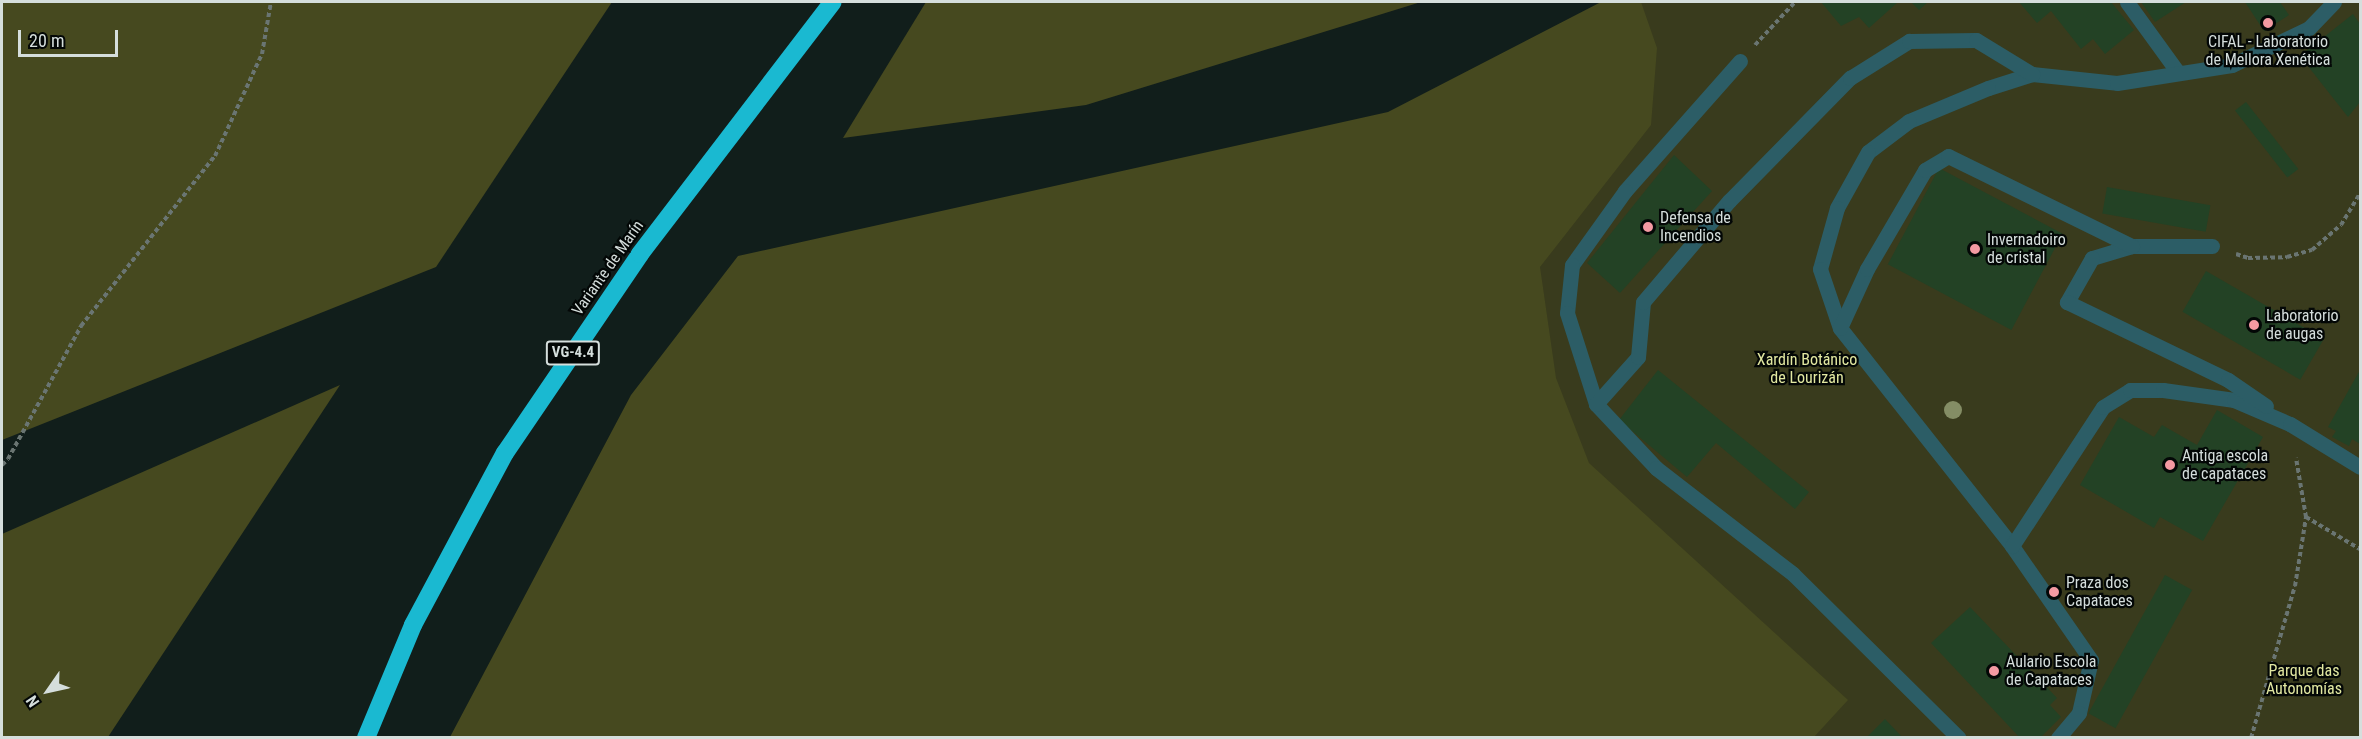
<!DOCTYPE html>
<html>
<head>
<meta charset="utf-8">
<style>
	body { margin:0 }
	#map { position:relative; width:2362px; height:739px; overflow:hidden; background:#111e1b; font-family:"Roboto Condensed",sans-serif }
	div>[style] { position:absolute }
	[style*='--x'] { left:calc(var(--x)*1px); top:calc(var(--y)*1px); width:calc(var(--w)*1px); rotate:calc(var(--a)*1deg) }
	.green>* { inset:0; background:#393b1d }
	.forest>* { inset:0; background:#46491f }
	.building>* { inset:0; background:#234225; transform-origin:0 0 }
	.path>* { height:4px; margin-top:-2px; transform-origin:0; background:repeating-linear-gradient(90deg,#6a7572 0 4.5px,transparent 0 7.5px) }
	.lane>* { height:15px; margin:-7.5px; padding:0 7.5px; transform-origin:7.5px; border-radius:7.5px; background:#2c5d66 }
	.street>* { height:15px; margin:-7.5px; padding:0 7.5px; transform-origin:7.5px; border-radius:7.5px; background:#2c5d66 }
	.highway>* { height:18px; margin:-9px; padding:0 9px; transform-origin:9px; border-radius:9px; background:#1ab9d1 }
	.trees>* { width:18px; height:18px; margin:-9px; border-radius:50%; background:#848d65 }
	.dots>* { width:16px; height:16px; translate:-50% -50%; box-sizing:border-box; border:3px solid #030706; border-radius:50% }
	span { translate:-50% -50%; white-space:nowrap; text-align:center; line-height:1.15; -webkit-text-stroke:4.5px #030706; paint-order:stroke }
	.shield-label span { padding:2px 4px; background:#030706; border:2px solid; border-radius:4px; -webkit-text-stroke-width:0 }
	.shield-label { font-size:15px; color:#d5dedc; font-weight:700 }
	.poi-label { font-size:16px; color:#d5dedc }
	.left { translate:0 -50%; text-align:left }
	.street-label { font-size:16px; color:#d5dedc }
	.park-label { font-size:16px; color:#e2e8a1 }
	.frame { position:absolute; inset:0; border:3px solid #d5dedc; pointer-events:none }
	.north { position:absolute; left:18px; top:661px; width:60px; height:60px; -webkit-text-stroke:4px #030706; paint-order:stroke; rotate:236deg; font-size:16px; font-weight:700; line-height:24px; text-align:center; color:#d5dedc }
	.north::after { content:''; display:block; margin:auto; width:21px; height:27px; background:#d5dedc; clip-path:polygon(50% 0,100% 100%,50% 72%,0 100%) }
	.scale { position:absolute; left:18px; top:30px; width:100px; height:27px; box-sizing:border-box; border:3px solid #d5dedc; border-top:0; padding-left:8px; font-size:18px; line-height:21px; white-space:nowrap; color:#d5dedc; -webkit-text-stroke:4px #030706; paint-order:stroke }
</style>
</head>
<body>
<div id="map">
	<div class="green">
		<div style="clip-path:polygon(1624px 2px,2360px 2px,2360px 737px,1438px 737px,1434px 146px)"></div>
	</div>
	<div class="forest">
		<div style="clip-path:polygon(2px 2px,612px 2px,436px 267px,2px 440px)"></div>
		<div style="clip-path:polygon(926px 2px,1421px 2px,1086px 105px,843px 138px)"></div>
		<div style="clip-path:polygon(1601px 2px,1641px 2px,1657px 48px,1651px 125px,1540px 267px,1556px 378px,1589px 463px,1848px 700px,1814px 737px,450px 737px,631px 395px,738px 256px,1388px 112px)"></div>
		<div style="clip-path:polygon(340px 385px,108px 737px,2px 737px,2px 534px)"></div>
	</div>
	<div class="building">
		<div style="clip-path:polygon(1821px 2px,1898px 2px,1869px 28px,1859px 17px,1841px 26px)"></div>
		<div style="clip-path:polygon(1911px 2px,1928px 2px,1919px 10px)"></div>
		<div style="clip-path:polygon(2019px 2px,2111px 2px,2134px 30px,2105px 54px,2093px 39px,2081px 49px,2051px 11px,2037px 23px)"></div>
		<div style="clip-path:polygon(2141px 2px,2186px 2px,2155px 22px)"></div>
		<div style="clip-path:polygon(2245px 2px,2280px 2px,2289px 15px,2264px 31px)"></div>
		<div style="clip-path:polygon(2353px 14px,2360px 24px,2360px 102px,2348px 117px,2300px 56px)"></div>
		<div style="left:2246px;top:102px;width:85px;height:14px;rotate:52deg"></div>
		<div style="clip-path:polygon(1674px 155px,1712px 191px,1620px 293px,1587px 263px)"></div>
		<div style="left:1939px;top:168px;width:140px;height:109px;rotate:28deg"></div>
		<div style="left:2107px;top:187px;width:105px;height:27px;rotate:10deg"></div>
		<div style="left:2206px;top:271px;width:136px;height:47px;rotate:30deg"></div>
		<div style="clip-path:polygon(1658px 370px,1809px 492px,1795px 509px,1716px 443px,1687px 477px,1619px 420px)"></div>
		<div style="clip-path:polygon(2360px 370px,2360px 444px,2352px 439px,2349px 446px,2332px 437px,2336px 431px,2328px 427px)"></div>
		<div style="clip-path:polygon(2217px 410px,2263px 437px,2203px 541px,2160px 517px,2154px 528px,2080px 485px,2119px 417px,2154px 437px,2162px 425px,2197px 445px)"></div>
		<div style="left:2165px;top:575px;width:31px;height:158px;rotate:29deg"></div>
		<div style="clip-path:polygon(1970px 607px,2057px 698px,2050px 705px,2061px 717px,2040px 738px,2020px 738px,1931px 643px)"></div>
		<div style="clip-path:polygon(1885px 719px,1903px 738px,1866px 738px)"></div>
	</div>
	<div class="path">
		<div style="--x:1755;--y:45;--w:59;--a:-47.1"></div>
		<div style="--x:2236;--y:254;--w:13;--a:18"></div>
		<div style="--x:2248;--y:258;--w:39;--a:-1"></div>
		<div style="--x:2287;--y:257;--w:26;--a:-16"></div>
		<div style="--x:2312;--y:250;--w:38;--a:-41"></div>
		<div style="--x:2341;--y:225;--w:37;--a:-59"></div>
		<div style="--x:2;--y:465;--w:8;--a:-45"></div>
		<div style="--x:8;--y:459;--w:152;--a:-61.2"></div>
		<div style="--x:81;--y:326;--w:216;--a:-51.8"></div>
		<div style="--x:215;--y:156;--w:112;--a:-65.3"></div>
		<div style="--x:262;--y:54;--w:53;--a:-80.2"></div>
		<div style="--x:2306;--y:517;--w:63;--a:30.7"></div>
		<div style="--x:2251;--y:738;--w:158;--a:-73.9"></div>
		<div style="--x:2295;--y:586;--w:70;--a:-80.9"></div>
		<div style="--x:2306;--y:517;--w:60;--a:-99.6"></div>
	</div>
	<div class="lane">
		<div style="--x:2127;--y:2;--w:85;--a:54.1"></div>
		<div style="--x:2032;--y:74;--w:85;--a:6"></div>
		<div style="--x:2117;--y:83;--w:116;--a:-8.9"></div>
		<div style="--x:2232;--y:65;--w:85;--a:-25.7"></div>
		<div style="--x:2309;--y:28;--w:36;--a:-46"></div>
		<div style="--x:2012;--y:546;--w:139;--a:55.3"></div>
		<div style="--x:2091;--y:660;--w:54;--a:102.8"></div>
		<div style="--x:2079;--y:713;--w:33;--a:130"></div>
	</div>
	<div class="street">
		<div style="--x:1740;--y:61;--w:174;--a:131.5"></div>
		<div style="--x:1625;--y:191;--w:91;--a:125.6"></div>
		<div style="--x:1572;--y:265;--w:48;--a:95.9"></div>
		<div style="--x:1567;--y:313;--w:96;--a:72.3"></div>
		<div style="--x:1596;--y:404;--w:88;--a:46.8"></div>
		<div style="--x:1656;--y:468;--w:173;--a:37.7"></div>
		<div style="--x:1793;--y:574;--w:233;--a:44.7"></div>
		<div style="--x:2032;--y:74;--w:46;--a:162.3"></div>
		<div style="--x:1988;--y:88;--w:86;--a:157.3"></div>
		<div style="--x:1909;--y:121;--w:51;--a:142.9"></div>
		<div style="--x:1868;--y:152;--w:64;--a:119"></div>
		<div style="--x:1837;--y:208;--w:63;--a:105.6"></div>
		<div style="--x:1820;--y:269;--w:62;--a:71.3"></div>
		<div style="--x:1840;--y:328;--w:278;--a:51.7"></div>
		<div style="--x:2012;--y:546;--w:166;--a:-56.8"></div>
		<div style="--x:2103;--y:407;--w:32;--a:-32"></div>
		<div style="--x:2130;--y:390;--w:33;--a:0"></div>
		<div style="--x:2163;--y:390;--w:72;--a:8"></div>
		<div style="--x:2234;--y:400;--w:61;--a:23.2"></div>
		<div style="--x:2290;--y:424;--w:82;--a:31.6"></div>
		<div style="--x:2212;--y:246;--w:80;--a:180"></div>
		<div style="--x:2132;--y:246;--w:42;--a:163.3"></div>
		<div style="--x:2092;--y:258;--w:51;--a:119.6"></div>
		<div style="--x:2067;--y:302;--w:179;--a:25.8"></div>
		<div style="--x:2228;--y:380;--w:46;--a:34.4"></div>
		<div style="--x:1840;--y:328;--w:65;--a:-65.4"></div>
		<div style="--x:1867;--y:269;--w:115;--a:-59.6"></div>
		<div style="--x:1925;--y:170;--w:27;--a:-31"></div>
		<div style="--x:1948;--y:156;--w:205;--a:26.1"></div>
		<div style="--x:1596;--y:404;--w:63;--a:-48.2"></div>
		<div style="--x:1638;--y:357;--w:55;--a:-84.8"></div>
		<div style="--x:1643;--y:302;--w:133;--a:-49.6"></div>
		<div style="--x:1729;--y:201;--w:173;--a:-45.5"></div>
		<div style="--x:1850;--y:78;--w:70;--a:-32.1"></div>
		<div style="--x:1909;--y:41;--w:67;--a:-0.9"></div>
		<div style="--x:1976;--y:40;--w:66;--a:31.3"></div>
	</div>
	<div class="highway">
		<div style="--x:366;--y:738;--w:122;--a:-67.4"></div>
		<div style="--x:413;--y:625;--w:195;--a:-61.9"></div>
		<div style="--x:505;--y:453;--w:240;--a:-55.8"></div>
		<div style="--x:640;--y:254;--w:317;--a:-52.6"></div>
	</div>
	<div class="trees">
		<div style="left:1953px;top:410px"></div>
	</div>
	<div class="dots">
		<div style="left:2268px;top:23px;background:#f49aa2"></div>
		<div style="left:1648px;top:227px;background:#f49aa2"></div>
		<div style="left:1975px;top:249px;background:#f49aa2"></div>
		<div style="left:2254px;top:325px;background:#f49aa2"></div>
		<div style="left:2170px;top:465px;background:#f49aa2"></div>
		<div style="left:2054px;top:592px;background:#f49aa2"></div>
		<div style="left:1994px;top:671px;background:#f49aa2"></div>
	</div>
	<div class="shield-label">
		<span style="left:573px;top:353px">VG-4.4</span>
	</div>
	<div class="poi-label">
		<span style="left:2268px;top:51px">CIFAL - Laboratorio<br>de Mellora Xenética</span>
		<span class="left" style="left:1660px;top:227px">Defensa de<br>Incendios</span>
		<span class="left" style="left:1987px;top:249px">Invernadoiro<br>de cristal</span>
		<span class="left" style="left:2266px;top:325px">Laboratorio<br>de augas</span>
		<span class="left" style="left:2182px;top:465px">Antiga escola<br>de capataces</span>
		<span class="left" style="left:2066px;top:592px">Praza dos<br>Capataces</span>
		<span class="left" style="left:2006px;top:671px">Aulario Escola<br>de Capataces</span>
	</div>
	<div class="street-label">
		<span style="left:608px;top:268px;rotate:-55deg">Variante de Marín</span>
	</div>
	<div class="park-label">
		<span style="left:1807px;top:369px">Xardín Botánico<br>de Lourizán</span>
		<span style="left:2304px;top:680px">Parque das<br>Autonomías</span>
	</div>
	<div class="frame"></div>
	<div class="north">N</div>
	<div class="scale">20 m</div>
</div>
</body>
</html>
